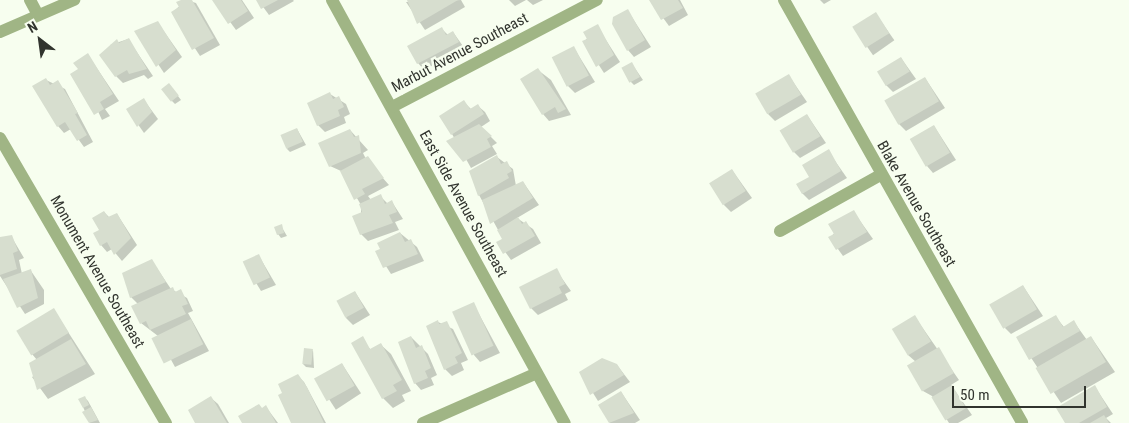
<!DOCTYPE html>
<html>
<head>
<meta charset="utf-8">
<style>
	body { margin:0 }
	#map { position:relative; width:1129px; height:423px; overflow:hidden; background:#f7feef; font-family:"Roboto Condensed",sans-serif }
	div>[style] { position:absolute }
	[style*='--x'] { left:calc(var(--x)*1px); top:calc(var(--y)*1px); width:calc(var(--w)*1px); rotate:calc(var(--a)*1deg) }
	.shadow>* { inset:0; background:#0003; transform-origin:0 0 }
	.building>* { inset:0; background:#d7decf; transform-origin:0 0 }
	.minor>* { height:12px; margin:-6px; padding:0 6px; transform-origin:6px; border-radius:6px; background:#a0b585 }
	span { translate:-50% -50%; white-space:nowrap; text-align:center; line-height:1.15; -webkit-text-stroke:5px #f7feef; paint-order:stroke }
	.street-label { font-size:15px; color:#31342e }
	.north { position:absolute; left:15px; top:15px; width:50px; height:50px; -webkit-text-stroke:4px #f7feef; paint-order:stroke; rotate:330deg; font-size:14px; font-weight:700; line-height:20px; text-align:center; color:#31342e }
	.north::after { content:''; display:block; margin:auto; width:18px; height:22px; background:#31342e; clip-path:polygon(50% 0,100% 100%,50% 72%,0 100%) }
	.scale { position:absolute; left:952px; top:386px; width:134px; height:22px; box-sizing:border-box; border:2px solid #31342e; border-top:0; padding-left:6px; font-size:15px; line-height:18px; white-space:nowrap; color:#31342e; -webkit-text-stroke:4px #f7feef; paint-order:stroke }
</style>
</head>
<body>
<div id="map">
	<div class="shadow">
		<div style="clip-path:polygon(186px 0,196px 3px,220px 45px,200px 56px,172px 13px)"></div>
		<div style="clip-path:polygon(214px 0,242px 0,254px 18px,236px 30px)"></div>
		<div style="clip-path:polygon(258px 0,293px 0,294px 1px,269px 15px)"></div>
		<div style="clip-path:polygon(461px 0,465px 7px,425px 30px,406px 2px)"></div>
		<div style="clip-path:polygon(509px 0,526px 0,515px 6px)"></div>
		<div style="clip-path:polygon(527px 0,543px 0,533px 5px)"></div>
		<div style="clip-path:polygon(650px 0,680px 0,688px 15px,669px 26px)"></div>
		<div style="clip-path:polygon(820px 0,831px 0,824px 4px)"></div>
		<div style="clip-path:polygon(628px 11px,651px 47px,634px 57px,628px 50px)"></div>
		<div style="left:876px;top:14px;width:32px;height:26px;rotate:55deg"></div>
		<div style="clip-path:polygon(158px 23px,182px 57px,164px 73px,136px 31px)"></div>
		<div style="clip-path:polygon(597px 26px,620px 62px,604px 73px,584px 42px)"></div>
		<div style="clip-path:polygon(442px 29px,448px 35px,453px 32px,465px 49px,424px 70px,418px 63px)"></div>
		<div style="clip-path:polygon(128px 39px,153px 76px,148px 79px,144px 75px,123px 83px,116px 76px,110px 45px)"></div>
		<div style="clip-path:polygon(574px 48px,595px 82px,575px 93px,568px 86px)"></div>
		<div style="clip-path:polygon(88px 55px,119px 101px,105px 109px,110px 116px,102px 120px,79px 70px)"></div>
		<div style="clip-path:polygon(901px 58px,916px 79px,893px 92px,886px 85px)"></div>
		<div style="clip-path:polygon(632px 64px,643px 80px,634px 85px,631px 82px)"></div>
		<div style="clip-path:polygon(538px 70px,551px 80px,571px 115px,549px 121px,543px 114px)"></div>
		<div style="clip-path:polygon(789px 76px,807px 102px,775px 121px,768px 114px)"></div>
		<div style="clip-path:polygon(925px 78px,945px 108px,906px 131px,899px 124px)"></div>
		<div style="clip-path:polygon(46px 80px,65px 89px,93px 142px,84px 147px,71px 129px,64px 133px,58px 126px)"></div>
		<div style="clip-path:polygon(172px 88px,181px 100px,175px 104px,172px 101px)"></div>
		<div style="clip-path:polygon(330px 94px,346px 104px,350px 114px,344px 117px,346px 123px,325px 132px,318px 125px)"></div>
		<div style="clip-path:polygon(144px 100px,158px 119px,144px 133px,128px 110px)"></div>
		<div style="clip-path:polygon(464px 102px,471px 109px,478px 106px,485px 112px,490px 121px,481px 127px,497px 143px,492px 146px,497px 154px,471px 168px,452px 134px)"></div>
		<div style="clip-path:polygon(807px 115px,826px 143px,800px 158px,793px 151px)"></div>
		<div style="clip-path:polygon(934px 126px,956px 160px,933px 173px,927px 166px)"></div>
		<div style="clip-path:polygon(297px 129px,306px 145px,290px 152px,287px 149px)"></div>
		<div style="clip-path:polygon(350px 130px,368px 150px,363px 153px,366px 159px,389px 185px,368px 196px,371px 200px,380px 196px,388px 204px,392px 202px,403px 219px,395px 222px,399px 230px,368px 241px,361px 234px,361px 205px,341px 171px,330px 166px)"></div>
		<div style="clip-path:polygon(828px 151px,847px 178px,809px 200px,802px 193px)"></div>
		<div style="clip-path:polygon(497px 157px,513px 169px,516px 186px,523px 182px,539px 205px,517px 218px,533px 229px,541px 243px,511px 260px,498px 242px,503px 239px,479px 195px)"></div>
		<div style="clip-path:polygon(732px 170px,752px 198px,731px 212px,724px 205px)"></div>
		<div style="clip-path:polygon(853px 211px,873px 239px,843px 256px,830px 238px)"></div>
		<div style="clip-path:polygon(104px 212px,110px 218px,117px 214px,137px 245px,122px 261px,112px 249px,107px 252px,101px 245px)"></div>
		<div style="clip-path:polygon(281px 226px,287px 236px,281px 238px,278px 234px)"></div>
		<div style="clip-path:polygon(400px 233px,417px 247px,424px 261px,391px 274px,377px 252px)"></div>
		<div style="clip-path:polygon(11px 236px,24px 258px,19px 260px,22px 274px,31px 271px,44px 290px,44px 304px,25px 314px,0 276px,0 240px)"></div>
		<div style="clip-path:polygon(259px 256px,276px 285px,261px 291px,244px 263px)"></div>
		<div style="clip-path:polygon(152px 261px,171px 289px,187px 298px,193px 311px,188px 313px,209px 351px,175px 367px,158px 336px,141px 323px,138px 304px,131px 297px)"></div>
		<div style="clip-path:polygon(556px 270px,571px 291px,565px 294px,568px 300px,538px 315px,531px 308px)"></div>
		<div style="clip-path:polygon(1023px 286px,1043px 316px,1011px 334px,1005px 328px)"></div>
		<div style="clip-path:polygon(355px 292px,370px 315px,353px 325px,346px 318px)"></div>
		<div style="clip-path:polygon(473px 303px,500px 353px,480px 362px,474px 355px)"></div>
		<div style="clip-path:polygon(54px 310px,95px 374px,48px 399px,32px 377px,37px 374px,37px 360px,32px 354px)"></div>
		<div style="clip-path:polygon(1055px 316px,1064px 327px,1074px 322px,1087px 340px,1091px 337px,1115px 372px,1061px 403px,1018px 338px)"></div>
		<div style="clip-path:polygon(915px 317px,959px 380px,951px 385px,972px 415px,958px 423px,949px 423px,932px 396px,923px 391px,916px 362px,908px 355px)"></div>
		<div style="clip-path:polygon(438px 322px,453px 329px,468px 360px,461px 363px,464px 370px,452px 376px,445px 369px)"></div>
		<div style="clip-path:polygon(411px 337px,428px 354px,437px 375px,431px 378px,434px 385px,421px 390px,415px 383px)"></div>
		<div style="clip-path:polygon(361px 339px,371px 350px,381px 345px,391px 354px,411px 391px,402px 395px,405px 401px,393px 408px,383px 398px)"></div>
		<div style="clip-path:polygon(313px 350px,314px 368px,306px 367px,303px 364px)"></div>
		<div style="left:342px;top:364px;width:35px;height:30px;rotate:57deg"></div>
		<div style="clip-path:polygon(617px 365px,630px 382px,598px 401px,580px 372px)"></div>
		<div style="clip-path:polygon(297px 375px,304px 382px,326px 423px,292px 423px,284px 393px)"></div>
		<div style="clip-path:polygon(1095px 387px,1113px 414px,1106px 418px,1111px 423px,1067px 423px)"></div>
		<div style="clip-path:polygon(621px 392px,640px 420px,635px 423px,610px 423px,599px 405px)"></div>
		<div style="clip-path:polygon(84px 397px,88px 401px,100px 423px,90px 423px,80px 400px)"></div>
		<div style="clip-path:polygon(211px 398px,218px 404px,229px 423px,197px 423px)"></div>
		<div style="clip-path:polygon(266px 407px,278px 423px,244px 423px,263px 409px)"></div>
	</div>
	<div class="building">
		<div style="clip-path:polygon(181px 0,192px 0,214px 38px,192px 50px,171px 12px,179px 7px,176px 2px)"></div>
		<div style="clip-path:polygon(212px 0,241px 0,248px 11px,228px 24px)"></div>
		<div style="clip-path:polygon(256px 0,278px 0,261px 9px)"></div>
		<div style="clip-path:polygon(407px 0,458px 0,417px 24px)"></div>
		<div style="clip-path:polygon(649px 0,678px 0,683px 8px,661px 20px)"></div>
		<div style="clip-path:polygon(628px 9px,645px 40px,627px 51px,612px 24px,613px 17px)"></div>
		<div style="left:876px;top:12px;width:25px;height:28px;rotate:58deg"></div>
		<div style="clip-path:polygon(158px 21px,176px 50px,156px 67px,134px 31px)"></div>
		<div style="clip-path:polygon(598px 24px,614px 55px,596px 67px,582px 41px,587px 39px,583px 32px)"></div>
		<div style="clip-path:polygon(442px 27px,446px 35px,453px 31px,459px 42px,417px 64px,407px 46px)"></div>
		<div style="clip-path:polygon(129px 38px,147px 69px,129px 74px,127px 70px,115px 77px,99px 55px,117px 39px,119px 43px)"></div>
		<div style="left:574px;top:46px;width:33px;height:25px;rotate:63deg"></div>
		<div style="clip-path:polygon(88px 53px,113px 94px,100px 102px,104px 109px,94px 115px,70px 74px,78px 69px,73px 63px)"></div>
		<div style="left:901px;top:57px;width:17px;height:28px;rotate:59deg"></div>
		<div style="left:632px;top:62px;width:17px;height:12px;rotate:62deg"></div>
		<div style="clip-path:polygon(538px 68px,566px 109px,558px 113px,555px 107px,542px 115px,520px 79px)"></div>
		<div style="left:789px;top:74px;width:24px;height:39px;rotate:60deg"></div>
		<div style="left:925px;top:77px;width:28px;height:47px;rotate:60deg"></div>
		<div style="clip-path:polygon(46px 78px,50px 85px,58px 80px,78px 113px,75px 114px,87px 135px,77px 141px,65px 122px,57px 127px,32px 86px)"></div>
		<div style="left:169px;top:83px;width:16px;height:10px;rotate:52deg"></div>
		<div style="clip-path:polygon(330px 92px,333px 99px,339px 96px,344px 107px,338px 110px,340px 116px,317px 126px,307px 103px)"></div>
		<div style="clip-path:polygon(144px 98px,152px 112px,137px 127px,126px 109px)"></div>
		<div style="clip-path:polygon(464px 100px,470px 109px,478px 104px,484px 114px,451px 135px,439px 116px)"></div>
		<div style="left:807px;top:114px;width:26px;height:32px;rotate:59deg"></div>
		<div style="clip-path:polygon(479px 124px,492px 136px,487px 139px,491px 147px,463px 162px,446px 141px)"></div>
		<div style="left:934px;top:125px;width:32px;height:28px;rotate:60deg"></div>
		<div style="left:297px;top:128px;width:15px;height:18px;rotate:67deg"></div>
		<div style="clip-path:polygon(350px 129px,354px 137px,359px 135px,361px 153px,329px 167px,318px 143px)"></div>
		<div style="clip-path:polygon(829px 149px,841px 171px,802px 194px,796px 184px,809px 177px,802px 165px)"></div>
		<div style="clip-path:polygon(497px 155px,501px 164px,507px 161px,512px 171px,507px 174px,509px 178px,478px 196px,469px 171px)"></div>
		<div style="clip-path:polygon(368px 156px,384px 178px,362px 189px,365px 194px,354px 200px,340px 171px)"></div>
		<div style="left:732px;top:169px;width:26px;height:27px;rotate:58deg"></div>
		<div style="clip-path:polygon(523px 181px,533px 198px,490px 224px,482px 200px)"></div>
		<div style="clip-path:polygon(381px 194px,385px 204px,392px 200px,397px 212px,389px 215px,393px 223px,360px 235px,352px 216px,362px 212px,359px 204px)"></div>
		<div style="clip-path:polygon(854px 210px,867px 232px,836px 250px,828px 237px,834px 234px,828px 224px)"></div>
		<div style="clip-path:polygon(104px 211px,108px 217px,117px 213px,131px 238px,114px 255px,107px 242px,100px 246px,93px 233px,99px 230px,92px 218px)"></div>
		<div style="clip-path:polygon(518px 217px,522px 224px,526px 221px,535px 236px,503px 254px,496px 242px,502px 239px,497px 230px)"></div>
		<div style="clip-path:polygon(282px 224px,284px 233px,277px 235px,274px 227px)"></div>
		<div style="clip-path:polygon(400px 232px,405px 242px,411px 239px,418px 254px,383px 268px,375px 251px,380px 249px,377px 243px)"></div>
		<div style="clip-path:polygon(12px 235px,18px 251px,13px 253px,17px 269px,0 275px,0 237px)"></div>
		<div style="left:259px;top:254px;width:26px;height:18px;rotate:65deg"></div>
		<div style="clip-path:polygon(152px 259px,166px 282px,130px 298px,122px 273px)"></div>
		<div style="clip-path:polygon(557px 268px,565px 284px,559px 287px,562px 293px,530px 309px,519px 287px)"></div>
		<div style="clip-path:polygon(31px 269px,38px 298px,17px 308px,3px 279px)"></div>
		<div style="left:1023px;top:285px;width:28px;height:39px;rotate:60deg"></div>
		<div style="clip-path:polygon(173px 287px,175px 292px,181px 289px,188px 304px,182px 306px,186px 314px,150px 330px,146px 321px,140px 324px,131px 306px)"></div>
		<div style="left:355px;top:291px;width:19px;height:21px;rotate:62deg"></div>
		<div style="left:474px;top:302px;width:48px;height:24px;rotate:66deg"></div>
		<div style="left:54px;top:308px;width:29px;height:44px;rotate:59deg"></div>
		<div style="left:915px;top:315px;width:31px;height:27px;rotate:59deg"></div>
		<div style="clip-path:polygon(1056px 315px,1063px 327px,1074px 320px,1080px 331px,1029px 360px,1016px 337px)"></div>
		<div style="left:191px;top:319px;width:28px;height:44px;rotate:64deg"></div>
		<div style="clip-path:polygon(438px 320px,439px 324px,447px 321px,462px 353px,455px 357px,458px 363px,444px 370px,426px 326px)"></div>
		<div style="clip-path:polygon(363px 336px,370px 349px,381px 343px,402px 380px,393px 385px,397px 391px,382px 399px,351px 343px)"></div>
		<div style="clip-path:polygon(411px 336px,416px 348px,422px 345px,431px 368px,425px 371px,428px 378px,414px 384px,398px 342px)"></div>
		<div style="left:1091px;top:336px;width:30px;height:64px;rotate:60deg"></div>
		<div style="clip-path:polygon(71px 339px,86px 364px,37px 390px,29px 363px)"></div>
		<div style="left:939px;top:347px;width:30px;height:37px;rotate:60deg"></div>
		<div style="left:304px;top:348px;width:9px;height:16px;rotate:6deg"></div>
		<div style="clip-path:polygon(602px 358px,617px 364px,624px 375px,590px 395px,579px 372px)"></div>
		<div style="left:342px;top:363px;width:26px;height:32px;rotate:61deg"></div>
		<div style="clip-path:polygon(298px 374px,307px 387px,324px 423px,291px 423px,278px 395px,282px 393px,278px 384px)"></div>
		<div style="left:952px;top:385px;width:27px;height:24px;rotate:59deg"></div>
		<div style="clip-path:polygon(1095px 385px,1107px 407px,1079px 423px,1065px 423px,1056px 408px)"></div>
		<div style="clip-path:polygon(621px 391px,634px 413px,609px 423px,598px 405px)"></div>
		<div style="clip-path:polygon(85px 396px,89px 405px,83px 408px,78px 399px)"></div>
		<div style="clip-path:polygon(211px 396px,227px 423px,195px 423px,188px 410px)"></div>
		<div style="clip-path:polygon(259px 404px,262px 408px,266px 405px,276px 423px,242px 423px,238px 416px)"></div>
		<div style="clip-path:polygon(91px 407px,98px 420px,89px 423px,82px 412px)"></div>
		<div style="clip-path:polygon(1104px 415px,1109px 423px,1090px 423px)"></div>
	</div>
	<div class="minor">
		<div style="--x:30;--y:0;--w:17;--a:62"></div>
		<div style="--x:332;--y:0;--w:483;--a:61.2"></div>
		<div style="--x:784;--y:0;--w:485;--a:60.6"></div>
		<div style="--x:0;--y:32;--w:81;--a:-23.4"></div>
		<div style="--x:392;--y:107;--w:231;--a:-27.6"></div>
		<div style="--x:0;--y:138;--w:330;--a:59.8"></div>
		<div style="--x:780;--y:231;--w:115;--a:-29.2"></div>
		<div style="--x:423;--y:423;--w:124;--a:-23.7"></div>
	</div>
	<div class="street-label">
		<span style="left:460px;top:53px;rotate:-28deg">Marbut Avenue Southeast</span>
		<span style="left:463px;top:204px;rotate:61deg">East Side Avenue Southeast</span>
		<span style="left:916px;top:204px;rotate:60deg">Blake Avenue Southeast</span>
		<span style="left:97px;top:272px;rotate:60deg">Monument Avenue Southeast</span>
	</div>
	<div class="north">N</div>
	<div class="scale">50 m</div>
</div>
</body>
</html>
